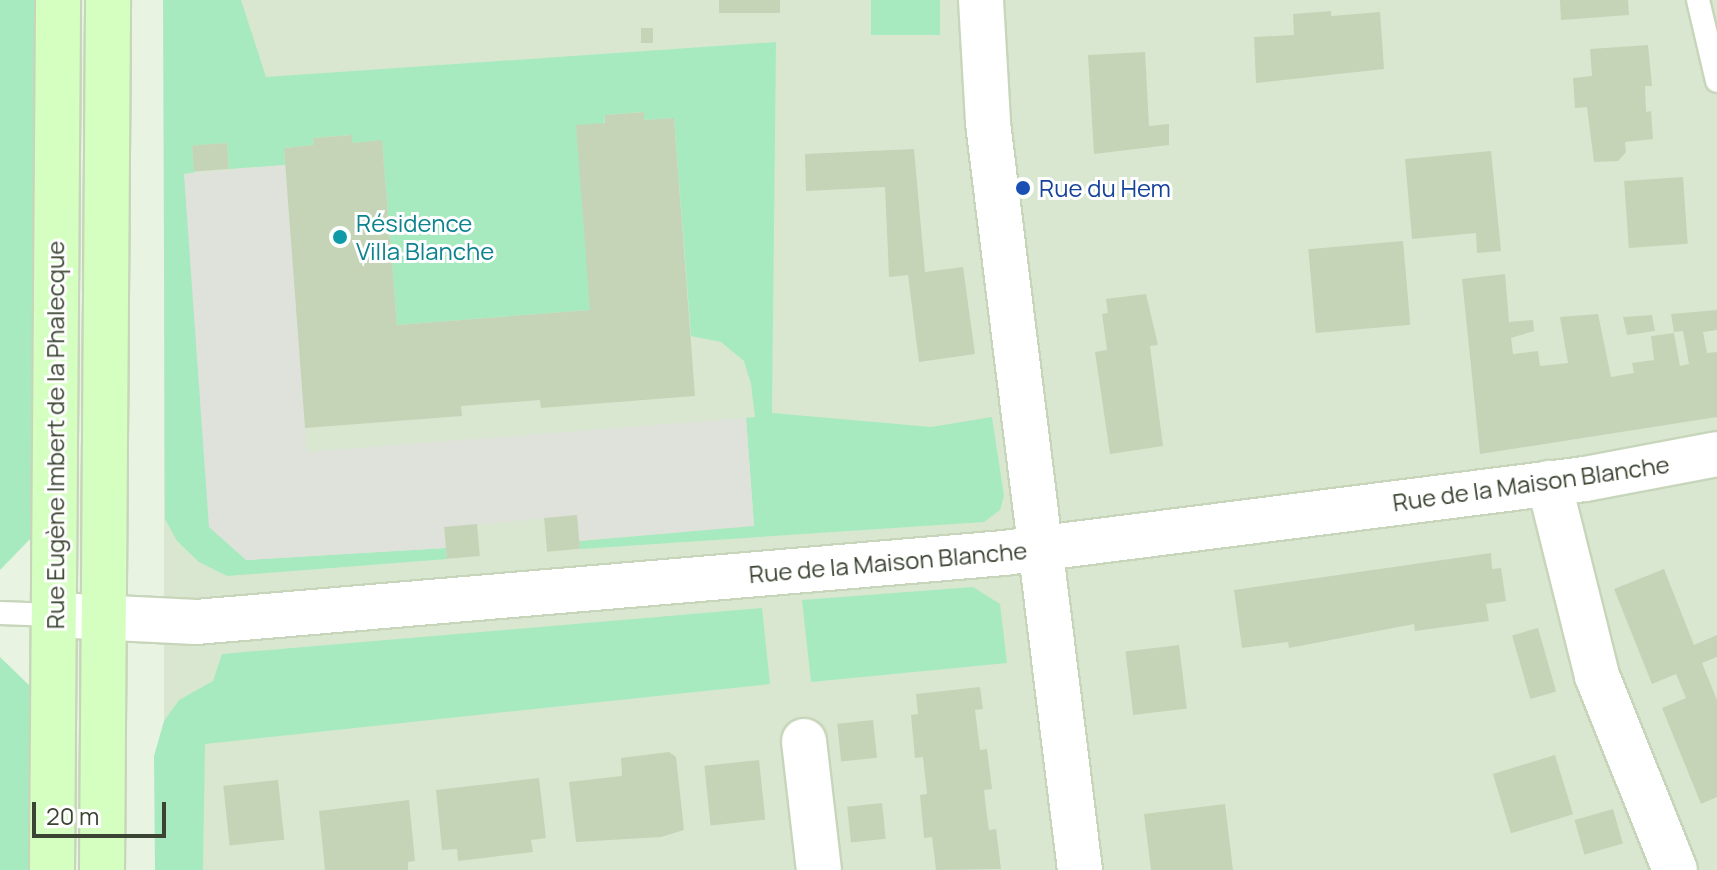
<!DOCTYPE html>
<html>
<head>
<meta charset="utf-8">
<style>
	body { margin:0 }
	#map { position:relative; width:1717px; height:870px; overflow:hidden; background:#e8f3e2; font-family:Manrope,sans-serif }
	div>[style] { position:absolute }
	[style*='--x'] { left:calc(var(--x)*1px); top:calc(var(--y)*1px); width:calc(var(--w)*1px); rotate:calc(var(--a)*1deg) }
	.residential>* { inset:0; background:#d9e7d0 }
	.green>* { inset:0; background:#a7eac0; transform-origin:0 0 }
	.parking>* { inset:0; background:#dfe2db }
	.building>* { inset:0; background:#c5d4b7; transform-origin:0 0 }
	.roads { filter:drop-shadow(2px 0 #c7d6bb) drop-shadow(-2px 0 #c7d6bb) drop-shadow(0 2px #c7d6bb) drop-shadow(0 -2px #c7d6bb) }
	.lane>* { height:22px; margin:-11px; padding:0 11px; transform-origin:11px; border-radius:11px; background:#fff }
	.street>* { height:44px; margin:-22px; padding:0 22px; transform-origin:22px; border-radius:22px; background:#fff }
	.secondary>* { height:44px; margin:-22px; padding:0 22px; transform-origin:22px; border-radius:22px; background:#d4ffc0 }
	.dots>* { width:22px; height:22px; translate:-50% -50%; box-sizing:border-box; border:4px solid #fff; border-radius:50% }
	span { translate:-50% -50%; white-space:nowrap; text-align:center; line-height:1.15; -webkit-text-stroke:6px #fff; paint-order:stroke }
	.transit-label { font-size:24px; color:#164399 }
	.left { translate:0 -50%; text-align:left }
	.culture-label { font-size:24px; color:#0d838f }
	.street-label { font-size:24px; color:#3b4432 }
	.scale { position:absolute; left:32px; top:802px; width:134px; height:36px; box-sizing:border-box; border:4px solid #3b4432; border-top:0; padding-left:10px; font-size:24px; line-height:28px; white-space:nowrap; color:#3b4432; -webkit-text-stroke:6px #fff; paint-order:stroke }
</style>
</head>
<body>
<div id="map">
	<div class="residential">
		<div style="clip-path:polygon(164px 0,1717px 0,1717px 870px,203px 870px,204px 745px,164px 721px)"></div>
	</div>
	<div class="green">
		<div style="clip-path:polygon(0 0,38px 0,35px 534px,0 570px)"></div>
		<div style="clip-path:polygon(163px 0,241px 0,266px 77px,776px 42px,772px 413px,931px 427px,992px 417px,1004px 496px,1000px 510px,984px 522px,580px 549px,579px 541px,754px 525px,746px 418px,755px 417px,751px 384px,744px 361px,721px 342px,691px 336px,674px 118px,644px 120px,643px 112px,605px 115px,590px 310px,397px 325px,382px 141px,352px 143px,351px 135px,313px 138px,314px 145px,284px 148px,285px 165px,229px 169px,227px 143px,192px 146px,195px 172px,184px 174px,246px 560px,446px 548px,447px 559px,227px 576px,199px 562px,177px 541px,165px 519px)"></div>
		<div style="left:871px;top:0;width:69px;height:35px"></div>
		<div style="clip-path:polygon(973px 587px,1000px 604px,1007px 663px,811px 682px,802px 600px)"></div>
		<div style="clip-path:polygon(762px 608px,770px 684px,205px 744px,203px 870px,155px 870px,154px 756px,164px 721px,179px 700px,213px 681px,222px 654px)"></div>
		<div style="clip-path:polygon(0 657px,36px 692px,35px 870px,0 870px)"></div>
	</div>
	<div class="parking">
		<div style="clip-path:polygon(285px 165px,307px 452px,746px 418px,754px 526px,579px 541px,576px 515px,444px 528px,446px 548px,246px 560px,209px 527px,184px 174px)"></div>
	</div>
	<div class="building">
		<div style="left:719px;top:0;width:61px;height:13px"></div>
		<div style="clip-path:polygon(1560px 0,1628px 0,1629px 15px,1561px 20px)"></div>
		<div style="clip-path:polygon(1331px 11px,1331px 16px,1380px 12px,1384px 69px,1256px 83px,1254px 37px,1294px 35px,1293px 14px)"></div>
		<div style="left:653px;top:28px;width:15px;height:12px;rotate:90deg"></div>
		<div style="clip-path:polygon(1648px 45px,1652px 86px,1645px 86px,1646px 112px,1651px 111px,1653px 139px,1625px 142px,1626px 152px,1618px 161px,1594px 162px,1587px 107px,1575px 108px,1573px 78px,1592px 76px,1590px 49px)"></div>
		<div style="clip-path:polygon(1145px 52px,1149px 126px,1169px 124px,1169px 145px,1094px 154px,1088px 55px)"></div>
		<div style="clip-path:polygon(644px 112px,644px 120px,674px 118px,695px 396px,541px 408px,540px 400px,461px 406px,462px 416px,305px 428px,284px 148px,314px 145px,313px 138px,352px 135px,352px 143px,382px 140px,397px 325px,590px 310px,576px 125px,605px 123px,605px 115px)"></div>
		<div style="left:227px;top:143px;width:26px;height:35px;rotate:86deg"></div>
		<div style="clip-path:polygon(914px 149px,925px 272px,963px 267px,975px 354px,919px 362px,908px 275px,889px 277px,885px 187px,806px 191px,805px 154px)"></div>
		<div style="clip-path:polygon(1491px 151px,1501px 251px,1477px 253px,1476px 233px,1412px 239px,1405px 159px)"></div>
		<div style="left:1683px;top:177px;width:67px;height:59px;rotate:86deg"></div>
		<div style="left:1403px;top:241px;width:84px;height:95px;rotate:85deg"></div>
		<div style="clip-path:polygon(1505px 274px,1509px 322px,1533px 320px,1534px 331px,1511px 338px,1513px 354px,1538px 351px,1540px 366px,1568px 363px,1560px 317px,1598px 314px,1611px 377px,1634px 373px,1632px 363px,1654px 360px,1651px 336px,1674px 333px,1680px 366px,1689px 364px,1683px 331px,1674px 332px,1671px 314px,1717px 310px,1717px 330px,1703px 332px,1707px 353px,1717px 352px,1717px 417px,1480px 454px,1462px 279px)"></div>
		<div style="clip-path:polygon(1146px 294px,1158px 345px,1150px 346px,1163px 446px,1110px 454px,1095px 352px,1107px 350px,1102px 314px,1108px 313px,1106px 299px)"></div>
		<div style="clip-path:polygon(1652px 315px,1655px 331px,1627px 335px,1623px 317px)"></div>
		<div style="left:577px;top:515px;width:34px;height:33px;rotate:85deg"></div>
		<div style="left:477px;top:524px;width:32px;height:33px;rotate:85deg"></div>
		<div style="clip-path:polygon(1491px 553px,1492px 569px,1501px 568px,1506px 601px,1486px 604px,1489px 621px,1415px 631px,1414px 624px,1289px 648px,1288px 642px,1242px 648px,1234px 590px)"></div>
		<div style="clip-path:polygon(1664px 569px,1694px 645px,1717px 635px,1717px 657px,1702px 663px,1717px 700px,1717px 797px,1701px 804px,1662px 708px,1686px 698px,1676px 674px,1652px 684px,1614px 589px)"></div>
		<div style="left:1538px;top:628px;width:66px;height:27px;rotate:74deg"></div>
		<div style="left:1179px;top:645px;width:64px;height:54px;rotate:83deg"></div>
		<div style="clip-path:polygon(980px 687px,983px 709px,975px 710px,980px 750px,987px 749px,992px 789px,984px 790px,987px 817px,989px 830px,996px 829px,1001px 869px,936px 870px,932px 837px,924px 838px,920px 795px,927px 794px,923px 757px,915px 758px,911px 715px,918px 714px,916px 694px)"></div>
		<div style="left:873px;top:720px;width:38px;height:36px;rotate:84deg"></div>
		<div style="clip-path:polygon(669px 752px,676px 757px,684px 830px,661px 837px,576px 842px,569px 782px,622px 776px,621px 758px)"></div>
		<div style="left:1555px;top:755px;width:62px;height:65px;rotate:73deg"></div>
		<div style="left:759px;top:760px;width:60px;height:55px;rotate:84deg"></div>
		<div style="clip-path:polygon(539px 778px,546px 838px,531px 840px,533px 852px,458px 861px,457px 849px,442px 850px,436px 790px)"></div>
		<div style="left:278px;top:780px;width:60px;height:55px;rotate:84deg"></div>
		<div style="clip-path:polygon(409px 800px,415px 861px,408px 862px,408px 870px,325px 870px,319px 811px)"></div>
		<div style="left:882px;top:803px;width:36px;height:35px;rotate:84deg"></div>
		<div style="clip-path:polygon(1225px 804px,1233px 870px,1151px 870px,1144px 814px)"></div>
		<div style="left:1613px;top:809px;width:36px;height:40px;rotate:74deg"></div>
	</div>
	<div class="roads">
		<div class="lane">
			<div style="--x:1698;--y:0;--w:83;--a:76.8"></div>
			<div style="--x:0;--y:613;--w:54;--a:2.1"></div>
		</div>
		<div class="street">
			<div style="--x:981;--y:0;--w:123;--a:86.7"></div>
			<div style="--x:988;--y:123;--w:753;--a:82.98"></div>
			<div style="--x:1549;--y:483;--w:199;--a:76"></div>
			<div style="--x:1597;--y:676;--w:209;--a:68.1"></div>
			<div style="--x:54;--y:615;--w:142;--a:2.8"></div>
			<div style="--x:196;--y:622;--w:811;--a:-4.88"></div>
			<div style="--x:1004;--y:553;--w:586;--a:-7.26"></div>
			<div style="--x:1585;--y:479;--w:134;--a:-10.7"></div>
			<div style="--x:804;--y:741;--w:130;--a:83.4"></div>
		</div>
		<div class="secondary">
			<div style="--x:52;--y:870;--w:870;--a:-89.6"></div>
			<div style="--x:102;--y:870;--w:870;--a:-89.6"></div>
		</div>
	</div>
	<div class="dots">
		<div style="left:1023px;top:188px;background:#1a4fb4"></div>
		<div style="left:340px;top:237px;background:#0f9aa8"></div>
	</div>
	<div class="transit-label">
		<span class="left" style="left:1039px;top:188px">Rue du Hem</span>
	</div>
	<div class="culture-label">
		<span class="left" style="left:356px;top:237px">Résidence<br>Villa Blanche</span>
	</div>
	<div class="street-label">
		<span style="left:55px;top:435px;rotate:-90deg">Rue Eugène Imbert de la Phalecque</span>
		<span style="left:1531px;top:483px;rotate:-8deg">Rue de la Maison Blanche</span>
		<span style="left:888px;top:562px;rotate:-5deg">Rue de la Maison Blanche</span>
	</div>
	<div class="scale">20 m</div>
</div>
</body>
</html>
